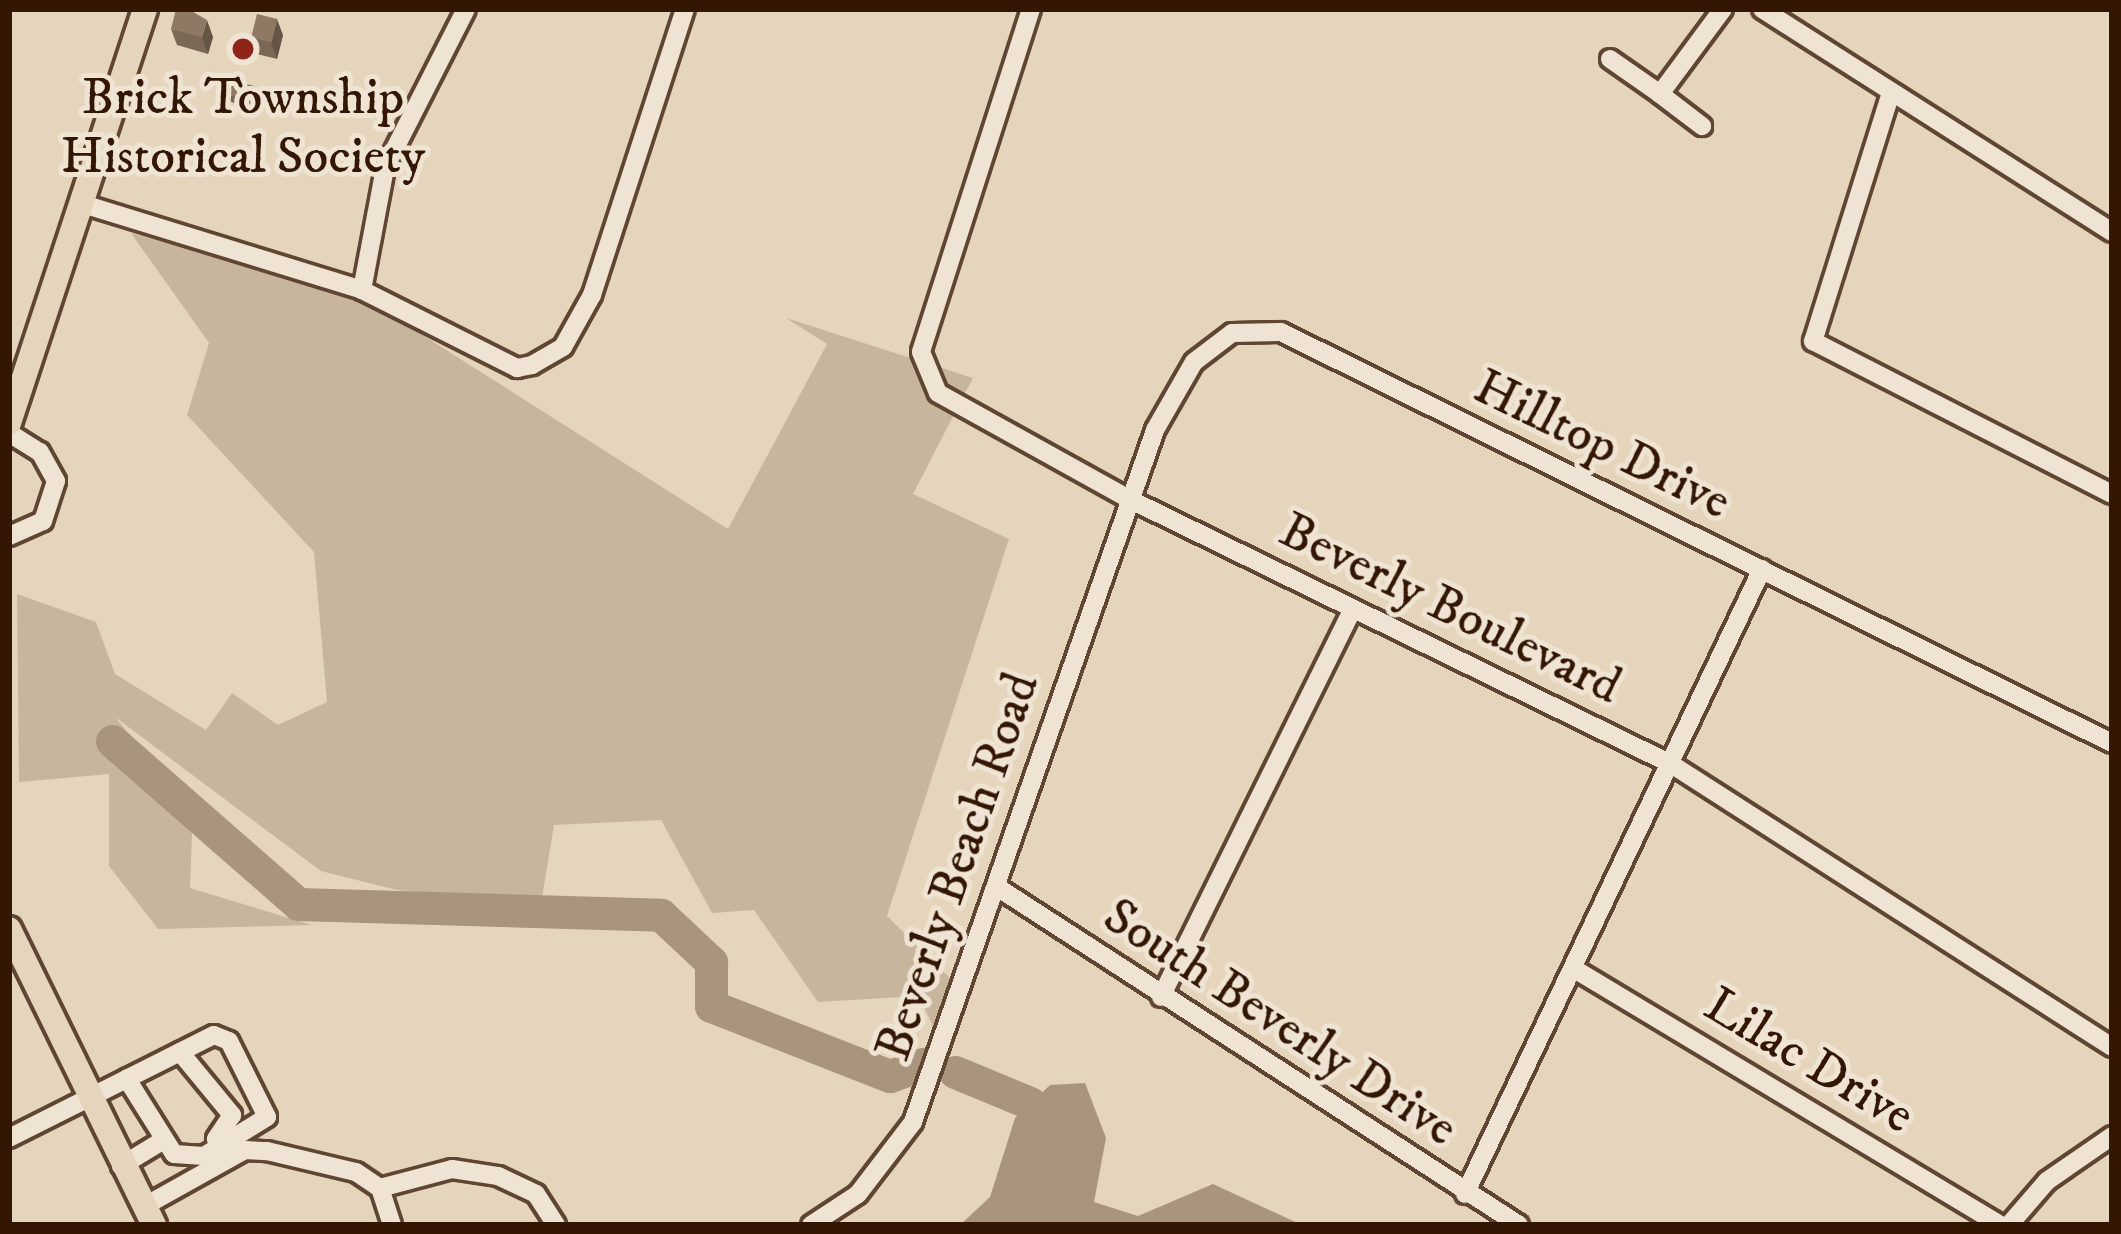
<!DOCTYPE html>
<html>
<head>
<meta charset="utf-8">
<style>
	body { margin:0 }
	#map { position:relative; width:2121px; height:1234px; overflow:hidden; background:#e6d5bd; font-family:"IM FELL DW Pica",serif }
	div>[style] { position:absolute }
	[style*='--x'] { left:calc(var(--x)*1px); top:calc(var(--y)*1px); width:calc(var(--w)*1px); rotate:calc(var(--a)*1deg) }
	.green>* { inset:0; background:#c8b59e }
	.water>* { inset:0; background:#a9947e }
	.river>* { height:33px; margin:-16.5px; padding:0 16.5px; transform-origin:16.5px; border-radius:16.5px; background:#a9947e }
	.roads { filter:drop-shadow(3px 0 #604632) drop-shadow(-3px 0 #604632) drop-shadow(0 3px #604632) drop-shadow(0 -3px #604632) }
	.minor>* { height:18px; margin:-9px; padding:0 9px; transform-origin:9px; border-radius:9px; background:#efe4d4 }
	.major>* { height:24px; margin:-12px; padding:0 12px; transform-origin:12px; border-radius:12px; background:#e6d5bd }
	.wall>* { inset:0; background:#7c6856 }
	.shaded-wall>* { inset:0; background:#655546 }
	.building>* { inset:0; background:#907964; transform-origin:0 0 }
	.dots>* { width:33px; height:33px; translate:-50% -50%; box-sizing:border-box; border:6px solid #efe4d4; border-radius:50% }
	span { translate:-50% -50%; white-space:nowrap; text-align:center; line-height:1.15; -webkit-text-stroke:10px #efe4d4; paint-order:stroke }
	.poi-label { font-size:51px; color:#331604 }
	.street-label { font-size:51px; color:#331604 }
	.frame { position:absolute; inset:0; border:12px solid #331604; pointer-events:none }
</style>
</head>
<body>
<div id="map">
	<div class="green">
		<div style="clip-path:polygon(131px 233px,358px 294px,728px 529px,827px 344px,786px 318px,973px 378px,913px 494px,1009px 539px,887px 916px,953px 981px,935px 1031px,919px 996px,818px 1002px,754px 910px,712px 913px,661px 820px,554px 825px,541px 904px,397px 890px,321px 871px,115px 717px,193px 808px,190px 888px,312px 925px,158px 929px,109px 866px,109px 774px,19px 782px,17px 594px,96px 622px,115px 674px,206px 730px,232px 693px,278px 725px,327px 702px,314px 552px,187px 415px,209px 343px)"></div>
	</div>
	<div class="water">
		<div style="clip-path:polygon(1085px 1083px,1106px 1138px,1094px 1202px,1138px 1216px,1213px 1184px,1302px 1225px,960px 1225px,990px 1197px,1015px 1118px,1050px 1085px)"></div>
	</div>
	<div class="river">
		<div style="--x:112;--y:741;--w:247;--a:41.2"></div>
		<div style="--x:298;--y:904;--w:363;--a:1.7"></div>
		<div style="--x:661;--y:915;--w:69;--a:43.2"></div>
		<div style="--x:711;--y:962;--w:44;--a:90"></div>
		<div style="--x:711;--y:1006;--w:192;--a:21.4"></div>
		<div style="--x:890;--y:1076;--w:35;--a:-20"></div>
		<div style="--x:955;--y:1072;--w:81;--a:22.5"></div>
	</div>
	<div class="roads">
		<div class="minor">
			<div style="--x:1031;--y:9;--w:360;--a:107.8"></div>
			<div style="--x:921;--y:352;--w:44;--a:67.5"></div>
			<div style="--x:938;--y:393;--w:221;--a:29"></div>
			<div style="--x:1131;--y:500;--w:601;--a:26.05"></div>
			<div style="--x:1671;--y:764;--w:524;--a:32.69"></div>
			<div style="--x:1762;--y:9;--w:415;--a:32.5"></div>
			<div style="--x:1610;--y:59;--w:61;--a:35"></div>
			<div style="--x:1660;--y:94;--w:106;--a:-53.5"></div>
			<div style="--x:1660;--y:94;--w:53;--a:37.3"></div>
			<div style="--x:1889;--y:99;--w:254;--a:107.4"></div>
			<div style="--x:1813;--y:341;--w:336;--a:27.1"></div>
			<div style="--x:83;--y:204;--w:292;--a:17.1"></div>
			<div style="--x:362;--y:290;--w:174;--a:26.7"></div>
			<div style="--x:517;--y:368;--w:15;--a:-11"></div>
			<div style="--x:532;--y:365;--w:36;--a:-30"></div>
			<div style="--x:563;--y:347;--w:60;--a:-60.9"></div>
			<div style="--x:592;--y:295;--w:301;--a:-72"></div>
			<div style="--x:362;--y:290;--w:124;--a:-79.3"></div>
			<div style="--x:385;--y:168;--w:178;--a:-63"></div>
			<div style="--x:9;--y:433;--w:36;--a:32"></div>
			<div style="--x:40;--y:452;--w:33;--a:61"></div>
			<div style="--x:56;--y:481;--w:42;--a:108"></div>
			<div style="--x:43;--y:521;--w:37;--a:156"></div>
			<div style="--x:997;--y:887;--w:622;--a:32.92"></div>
			<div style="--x:1576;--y:970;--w:495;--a:31"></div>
			<div style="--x:1161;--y:997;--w:433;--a:-63.7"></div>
			<div style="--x:180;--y:1052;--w:82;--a:50.5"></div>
			<div style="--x:232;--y:1115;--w:29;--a:124"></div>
			<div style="--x:9;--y:1138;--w:229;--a:-26.7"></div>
			<div style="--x:214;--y:1035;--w:16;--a:22"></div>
			<div style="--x:229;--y:1041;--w:85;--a:63.4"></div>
			<div style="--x:267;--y:1117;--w:74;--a:148.2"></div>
			<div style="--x:204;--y:1156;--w:30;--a:-176"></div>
			<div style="--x:174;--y:1154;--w:89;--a:-122.1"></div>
			<div style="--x:121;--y:1166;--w:48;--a:-31.4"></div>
			<div style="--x:380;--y:1188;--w:74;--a:-14.8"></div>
			<div style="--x:452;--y:1169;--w:47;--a:8.7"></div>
			<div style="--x:498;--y:1176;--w:42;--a:25.3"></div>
			<div style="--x:536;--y:1194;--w:37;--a:57"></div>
			<div style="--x:1465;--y:1194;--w:692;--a:-64.58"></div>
			<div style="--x:143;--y:1207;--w:117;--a:-29.2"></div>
			<div style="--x:245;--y:1150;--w:22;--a:3"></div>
			<div style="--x:267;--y:1151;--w:91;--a:13.3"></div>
			<div style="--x:356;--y:1172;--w:29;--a:34"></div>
			<div style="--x:380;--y:1188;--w:39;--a:72"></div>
			<div style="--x:811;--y:1225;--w:56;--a:-33.4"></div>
			<div style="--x:858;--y:1194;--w:91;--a:-52.6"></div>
			<div style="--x:913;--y:1122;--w:733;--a:-70.72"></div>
			<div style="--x:1155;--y:430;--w:78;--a:-60.2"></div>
			<div style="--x:1194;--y:362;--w:48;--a:-37.3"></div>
			<div style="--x:1232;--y:333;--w:49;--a:-1.2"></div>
			<div style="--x:1281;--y:332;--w:927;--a:26.32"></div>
			<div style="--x:2009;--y:1225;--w:58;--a:-49.2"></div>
			<div style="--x:2047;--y:1181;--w:79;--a:-34.7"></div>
		</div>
		<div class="major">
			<div style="--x:9;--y:423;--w:436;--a:-71.8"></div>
			<div style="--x:9;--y:929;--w:330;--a:63.9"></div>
		</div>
	</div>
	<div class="wall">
		<div style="clip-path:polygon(171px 29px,213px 37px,208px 54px,177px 45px)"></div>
		<div style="clip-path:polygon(283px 35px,277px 59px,257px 54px,251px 37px)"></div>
		<div style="clip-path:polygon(228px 94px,257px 94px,253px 108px,231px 102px)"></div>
	</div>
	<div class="shaded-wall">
		<div style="clip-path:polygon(277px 19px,283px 35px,277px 59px,271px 42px)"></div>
		<div style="clip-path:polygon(207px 20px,213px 37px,208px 54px,202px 37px)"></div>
		<div style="clip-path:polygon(254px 86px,257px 94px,253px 108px,250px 100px)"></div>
	</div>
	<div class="building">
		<div style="clip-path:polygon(176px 9px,188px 9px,207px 20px,202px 37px,171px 29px)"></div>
		<div style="left:257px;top:14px;width:21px;height:24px;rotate:14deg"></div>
		<div style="left:232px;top:80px;width:23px;height:15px;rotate:15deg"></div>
	</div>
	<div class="dots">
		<div style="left:243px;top:49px;background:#8f2418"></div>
	</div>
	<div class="poi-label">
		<span style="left:243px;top:128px">Brick Township<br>Historical Society</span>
	</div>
	<div class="street-label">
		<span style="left:1602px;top:445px;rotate:26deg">Hilltop Drive</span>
		<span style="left:1450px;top:609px;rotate:26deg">Beverly Boulevard</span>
		<span style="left:958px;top:867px;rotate:-71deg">Beverly Beach Road</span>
		<span style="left:1280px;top:1023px;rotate:33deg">South Beverly Drive</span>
		<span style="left:1809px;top:1061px;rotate:31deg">Lilac Drive</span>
	</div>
	<div class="frame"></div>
</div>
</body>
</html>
